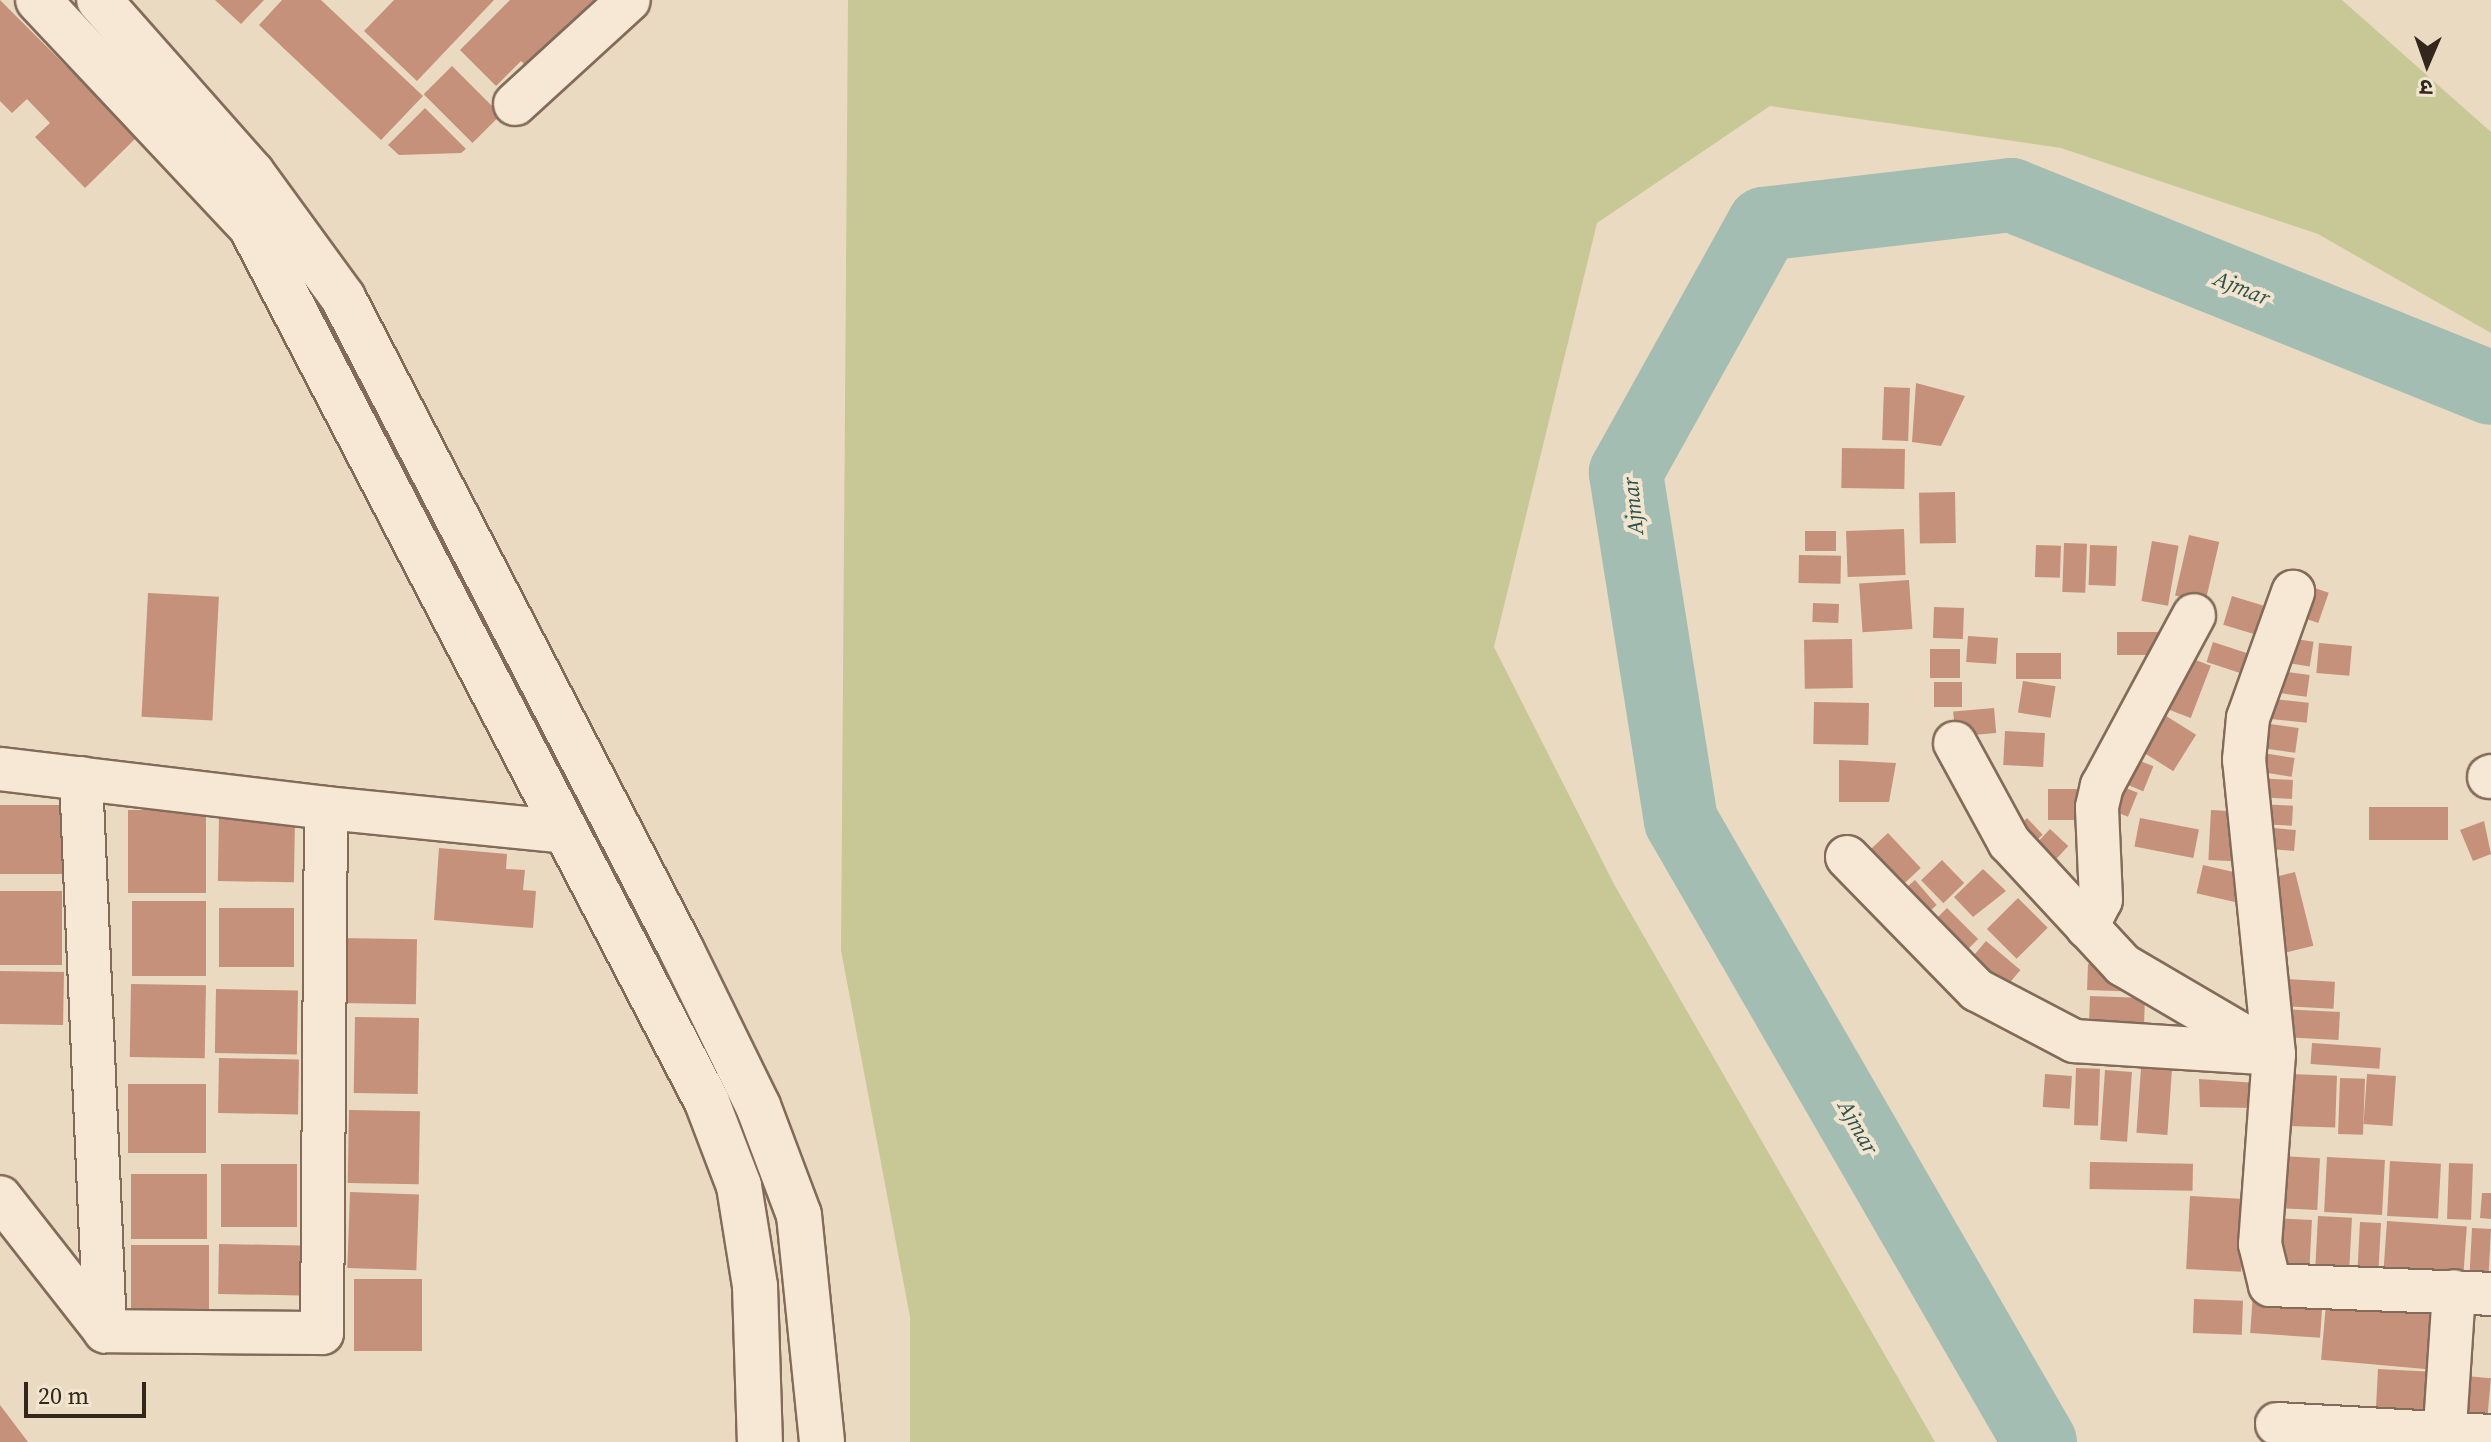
<!DOCTYPE html>
<html>
<head>
<meta charset="utf-8">
<style>
	body { margin:0 }
	#map { position:relative; width:2491px; height:1442px; overflow:hidden; background:#eadac1; font-family:"Source Serif 4","Noto Sans Devanagari",serif }
	div>[style] { position:absolute }
	[style*='--x'] { left:calc(var(--x)*1px); top:calc(var(--y)*1px); width:calc(var(--w)*1px); rotate:calc(var(--a)*1deg) }
	.green>* { inset:0; background:#c7c896 }
	.river>* { height:74px; margin:-37px; padding:0 37px; transform-origin:37px; border-radius:37px; background:#a4bdb3 }
	.building>* { inset:0; background:#c6917a; transform-origin:0 0 }
	.roads { filter:drop-shadow(2px 0 #836b5a) drop-shadow(-2px 0 #836b5a) drop-shadow(0 2px #836b5a) drop-shadow(0 -2px #836b5a) }
	.street>* { height:42px; margin:-21px; padding:0 21px; transform-origin:21px; border-radius:21px; background:#f6e8d4 }
	.secondary>* { height:44px; margin:-22px; padding:0 22px; transform-origin:22px; border-radius:22px; background:#f6e8d4 }
	span { translate:-50% -50%; white-space:nowrap; text-align:center; line-height:1.15; -webkit-text-stroke:8px #f2e5d0; paint-order:stroke }
	.water-label { font-size:22px; color:#2e524c; font-style:italic }
	.north { position:absolute; left:2387px; top:24px; width:80px; height:80px; -webkit-text-stroke:6px #f2e5d0; paint-order:stroke; rotate:182deg; font-size:22px; font-weight:700; line-height:32px; text-align:center; color:#33261d }
	.north::after { content:''; display:block; margin:auto; width:28px; height:36px; background:#33261d; clip-path:polygon(50% 0,100% 100%,50% 72%,0 100%) }
	.scale { position:absolute; left:24px; top:1382px; width:122px; height:36px; box-sizing:border-box; border:4px solid #33261d; border-top:0; padding-left:10px; font-size:24px; line-height:28px; white-space:nowrap; color:#33261d; -webkit-text-stroke:6px #f2e5d0; paint-order:stroke }
</style>
</head>
<body>
<div id="map">
	<div class="green">
		<div style="clip-path:polygon(848px 0,2342px 0,2491px 132px,2491px 333px,2318px 234px,2061px 148px,1770px 106px,1597px 223px,1494px 647px,1615px 886px,1935px 1442px,910px 1442px,910px 1317px,841px 950px)"></div>
	</div>
	<div class="river">
		<div style="--x:2040;--y:1442;--w:717;--a:-120.03"></div>
		<div style="--x:1681;--y:821;--w:353;--a:-99"></div>
		<div style="--x:1626;--y:472;--w:284;--a:-60.9"></div>
		<div style="--x:1764;--y:224;--w:249;--a:-6.7"></div>
		<div style="--x:2011;--y:195;--w:517;--a:21.9"></div>
	</div>
	<div class="building">
		<div style="clip-path:polygon(0 0,137px 137px,85px 188px,35px 137px,50px 123px,27px 99px,12px 113px,0 101px)"></div>
		<div style="clip-path:polygon(215px 0,264px 0,241px 24px)"></div>
		<div style="clip-path:polygon(282px 0,321px 0,423px 96px,381px 140px,259px 25px)"></div>
		<div style="clip-path:polygon(394px 0,494px 0,417px 81px,364px 31px)"></div>
		<div style="clip-path:polygon(510px 0,597px 0,604px 6px,535px 75px,521px 61px,496px 86px,460px 50px)"></div>
		<div style="left:452px;top:66px;width:69px;height:40px;rotate:45deg"></div>
		<div style="clip-path:polygon(425px 108px,466px 149px,461px 153px,399px 155px,388px 145px)"></div>
		<div style="clip-path:polygon(1916px 383px,1965px 396px,1941px 446px,1912px 442px)"></div>
		<div style="left:1884px;top:387px;width:26px;height:53px;rotate:2deg"></div>
		<div style="left:1842px;top:448px;width:63px;height:40px;rotate:1deg"></div>
		<div style="left:1955px;top:492px;width:51px;height:36px;rotate:89deg"></div>
		<div style="left:1904px;top:529px;width:46px;height:58px;rotate:88deg"></div>
		<div style="left:1805px;top:531px;width:31px;height:20px"></div>
		<div style="left:2189px;top:535px;width:31px;height:62px;rotate:13deg"></div>
		<div style="left:2152px;top:541px;width:27px;height:61px;rotate:10deg"></div>
		<div style="left:2064px;top:543px;width:23px;height:49px;rotate:2deg"></div>
		<div style="left:2036px;top:545px;width:25px;height:32px;rotate:2deg"></div>
		<div style="left:2090px;top:545px;width:27px;height:40px;rotate:2deg"></div>
		<div style="left:1799px;top:555px;width:42px;height:28px;rotate:1deg"></div>
		<div style="left:1909px;top:580px;width:49px;height:50px;rotate:86deg"></div>
		<div style="left:2306px;top:585px;width:24px;height:32px;rotate:19deg"></div>
		<div style="left:148px;top:593px;width:71px;height:124px;rotate:3deg"></div>
		<div style="left:2232px;top:596px;width:51px;height:30px;rotate:17deg"></div>
		<div style="left:1813px;top:603px;width:26px;height:19px;rotate:2deg"></div>
		<div style="left:1934px;top:607px;width:30px;height:31px;rotate:2deg"></div>
		<div style="left:2117px;top:632px;width:53px;height:23px"></div>
		<div style="left:1968px;top:636px;width:30px;height:26px;rotate:4deg"></div>
		<div style="left:2283px;top:637px;width:31px;height:25px;rotate:9deg"></div>
		<div style="left:1852px;top:639px;width:49px;height:48px;rotate:89deg"></div>
		<div style="left:2213px;top:642px;width:41px;height:21px;rotate:18deg"></div>
		<div style="left:2319px;top:643px;width:33px;height:30px;rotate:5deg"></div>
		<div style="left:1930px;top:649px;width:30px;height:29px"></div>
		<div style="left:2016px;top:653px;width:45px;height:26px"></div>
		<div style="left:2180px;top:654px;width:33px;height:56px;rotate:21deg"></div>
		<div style="left:2274px;top:670px;width:36px;height:22px;rotate:8deg"></div>
		<div style="left:2023px;top:681px;width:33px;height:32px;rotate:9deg"></div>
		<div style="left:1934px;top:682px;width:28px;height:25px"></div>
		<div style="left:2273px;top:699px;width:36px;height:20px;rotate:6deg"></div>
		<div style="left:1814px;top:702px;width:55px;height:42px;rotate:1deg"></div>
		<div style="left:1994px;top:708px;width:25px;height:41px;rotate:85deg"></div>
		<div style="left:2163px;top:714px;width:39px;height:43px;rotate:32deg"></div>
		<div style="left:2263px;top:723px;width:36px;height:25px;rotate:8deg"></div>
		<div style="left:2005px;top:731px;width:40px;height:34px;rotate:3deg"></div>
		<div style="left:2263px;top:753px;width:32px;height:19px;rotate:9deg"></div>
		<div style="left:2133px;top:758px;width:22px;height:27px;rotate:22deg"></div>
		<div style="clip-path:polygon(1839px 760px,1896px 763px,1889px 802px,1839px 802px)"></div>
		<div style="left:2256px;top:778px;width:37px;height:19px;rotate:3deg"></div>
		<div style="left:2121px;top:786px;width:18px;height:26px;rotate:22deg"></div>
		<div style="left:2048px;top:789px;width:39px;height:31px"></div>
		<div style="left:2260px;top:804px;width:33px;height:20px;rotate:3deg"></div>
		<div style="left:0;top:805px;width:62px;height:69px"></div>
		<div style="left:2448px;top:807px;width:33px;height:79px;rotate:90deg"></div>
		<div style="left:128px;top:810px;width:78px;height:83px"></div>
		<div style="left:2211px;top:810px;width:36px;height:50px;rotate:3deg"></div>
		<div style="left:219px;top:817px;width:76px;height:64px;rotate:1deg"></div>
		<div style="left:2027px;top:818px;width:23px;height:26px;rotate:47deg"></div>
		<div style="left:2140px;top:818px;width:60px;height:29px;rotate:11deg"></div>
		<div style="clip-path:polygon(2484px 821px,2491px 854px,2473px 861px,2460px 830px)"></div>
		<div style="left:2261px;top:827px;width:35px;height:21px;rotate:5deg"></div>
		<div style="left:2050px;top:829px;width:25px;height:33px;rotate:43deg"></div>
		<div style="left:1888px;top:833px;width:48px;height:42px;rotate:47deg"></div>
		<div style="clip-path:polygon(439px 848px,507px 854px,506px 869px,525px 870px,523px 890px,536px 891px,533px 928px,434px 920px)"></div>
		<div style="left:1942px;top:860px;width:32px;height:29px;rotate:46deg"></div>
		<div style="left:2203px;top:865px;width:46px;height:29px;rotate:13deg"></div>
		<div style="clip-path:polygon(1983px 869px,2006px 891px,1973px 917px,1954px 897px)"></div>
		<div style="left:2295px;top:872px;width:76px;height:34px;rotate:76deg"></div>
		<div style="left:1915px;top:880px;width:33px;height:26px;rotate:49deg"></div>
		<div style="left:0;top:891px;width:62px;height:74px"></div>
		<div style="left:2018px;top:898px;width:42px;height:44px;rotate:45deg"></div>
		<div style="left:132px;top:901px;width:74px;height:75px"></div>
		<div style="left:219px;top:908px;width:75px;height:59px"></div>
		<div style="left:1947px;top:908px;width:44px;height:25px;rotate:45deg"></div>
		<div style="left:340px;top:938px;width:77px;height:65px;rotate:1deg"></div>
		<div style="left:1986px;top:941px;width:45px;height:22px;rotate:40deg"></div>
		<div style="left:2088px;top:964px;width:35px;height:26px;rotate:2deg"></div>
		<div style="left:0;top:971px;width:64px;height:53px;rotate:1deg"></div>
		<div style="left:2284px;top:979px;width:51px;height:27px;rotate:3deg"></div>
		<div style="left:131px;top:984px;width:75px;height:73px;rotate:1deg"></div>
		<div style="left:216px;top:989px;width:82px;height:64px;rotate:1deg"></div>
		<div style="left:2090px;top:996px;width:55px;height:34px;rotate:2deg"></div>
		<div style="left:2282px;top:1009px;width:58px;height:28px;rotate:3deg"></div>
		<div style="left:355px;top:1017px;width:64px;height:76px;rotate:1deg"></div>
		<div style="left:2312px;top:1043px;width:69px;height:21px;rotate:4deg"></div>
		<div style="left:219px;top:1058px;width:80px;height:55px;rotate:1deg"></div>
		<div style="left:2076px;top:1068px;width:24px;height:57px;rotate:2deg"></div>
		<div style="left:2141px;top:1068px;width:31px;height:65px;rotate:4deg"></div>
		<div style="left:2105px;top:1070px;width:27px;height:70px;rotate:4deg"></div>
		<div style="left:2045px;top:1074px;width:27px;height:33px;rotate:4deg"></div>
		<div style="left:2290px;top:1074px;width:47px;height:52px;rotate:2deg"></div>
		<div style="left:2367px;top:1074px;width:29px;height:50px;rotate:4deg"></div>
		<div style="left:2340px;top:1078px;width:25px;height:56px;rotate:2deg"></div>
		<div style="clip-path:polygon(2199px 1079px,2257px 1083px,2255px 1108px,2200px 1107px)"></div>
		<div style="left:128px;top:1084px;width:78px;height:69px"></div>
		<div style="left:349px;top:1110px;width:71px;height:73px;rotate:1deg"></div>
		<div style="left:2279px;top:1156px;width:41px;height:52px;rotate:3deg"></div>
		<div style="left:2327px;top:1157px;width:58px;height:55px;rotate:3deg"></div>
		<div style="left:2390px;top:1161px;width:51px;height:55px;rotate:3deg"></div>
		<div style="left:2090px;top:1162px;width:103px;height:27px;rotate:1deg"></div>
		<div style="left:2449px;top:1163px;width:24px;height:56px;rotate:2deg"></div>
		<div style="left:221px;top:1164px;width:76px;height:63px"></div>
		<div style="left:131px;top:1174px;width:76px;height:65px"></div>
		<div style="left:350px;top:1192px;width:69px;height:76px;rotate:2deg"></div>
		<div style="clip-path:polygon(2482px 1193px,2491px 1193px,2491px 1219px,2480px 1218px)"></div>
		<div style="left:2190px;top:1196px;width:55px;height:73px;rotate:3deg"></div>
		<div style="left:2318px;top:1216px;width:34px;height:57px;rotate:3deg"></div>
		<div style="left:2273px;top:1218px;width:39px;height:54px;rotate:3deg"></div>
		<div style="left:2387px;top:1221px;width:80px;height:55px;rotate:4deg"></div>
		<div style="left:2360px;top:1222px;width:21px;height:50px;rotate:3deg"></div>
		<div style="left:2472px;top:1228px;width:19px;height:55px;rotate:3deg"></div>
		<div style="left:219px;top:1244px;width:82px;height:50px;rotate:1deg"></div>
		<div style="left:131px;top:1245px;width:78px;height:65px"></div>
		<div style="left:354px;top:1279px;width:68px;height:72px"></div>
		<div style="left:2253px;top:1293px;width:70px;height:40px;rotate:4deg"></div>
		<div style="left:2194px;top:1299px;width:49px;height:34px;rotate:2deg"></div>
		<div style="left:2326px;top:1304px;width:113px;height:56px;rotate:5deg"></div>
		<div style="left:2378px;top:1369px;width:53px;height:54px;rotate:3deg"></div>
		<div style="left:2455px;top:1375px;width:36px;height:52px;rotate:5deg"></div>
		<div style="clip-path:polygon(0 1405px,28px 1442px,0 1442px)"></div>
	</div>
	<div class="roads">
		<div class="street">
			<div style="--x:515;--y:104;--w:154;--a:-42.4"></div>
			<div style="--x:1955;--y:743;--w:113;--a:61.4"></div>
			<div style="--x:2009;--y:842;--w:168;--a:47.2"></div>
			<div style="--x:2123;--y:965;--w:166;--a:30.4"></div>
			<div style="--x:0;--y:769;--w:328;--a:6.8"></div>
			<div style="--x:326;--y:808;--w:525;--a:90.44"></div>
			<div style="--x:322;--y:1333;--w:217;--a:-179.5"></div>
			<div style="--x:105;--y:1331;--w:170;--a:-128.1"></div>
			<div style="--x:2489;--y:777;--w:2;--a:-27"></div>
			<div style="--x:81;--y:778;--w:554;--a:87.51"></div>
			<div style="--x:326;--y:808;--w:242;--a:5.7"></div>
			<div style="--x:1847;--y:857;--w:186;--a:45.7"></div>
			<div style="--x:1977;--y:990;--w:110;--a:27.7"></div>
			<div style="--x:2074;--y:1041;--w:200;--a:3.7"></div>
			<div style="--x:2274;--y:1054;--w:191;--a:94.2"></div>
			<div style="--x:2260;--y:1244;--w:42;--a:76.3"></div>
			<div style="--x:2270;--y:1285;--w:221;--a:2.3"></div>
			<div style="--x:2087;--y:927;--w:30;--a:-63"></div>
			<div style="--x:2101;--y:900;--w:93;--a:-92.5"></div>
			<div style="--x:2097;--y:807;--w:22;--a:-77"></div>
			<div style="--x:2102;--y:786;--w:194;--a:-61.7"></div>
			<div style="--x:2274;--y:1054;--w:296;--a:-95.8"></div>
			<div style="--x:2244;--y:760;--w:42;--a:-84.6"></div>
			<div style="--x:2248;--y:718;--w:134;--a:-70.3"></div>
			<div style="--x:2277;--y:1424;--w:214;--a:3.2"></div>
			<div style="--x:2444;--y:1442;--w:151;--a:-86.2"></div>
		</div>
		<div class="secondary">
			<div style="--x:38;--y:0;--w:311;--a:46.8"></div>
			<div style="--x:251;--y:227;--w:987;--a:62.47"></div>
			<div style="--x:707;--y:1102;--w:90;--a:69.1"></div>
			<div style="--x:739;--y:1186;--w:101;--a:80.9"></div>
			<div style="--x:755;--y:1286;--w:156;--a:88.2"></div>
			<div style="--x:99;--y:0;--w:231;--a:48.5"></div>
			<div style="--x:252;--y:173;--w:155;--a:53.9"></div>
			<div style="--x:343;--y:298;--w:736;--a:62.56"></div>
			<div style="--x:682;--y:951;--w:173;--a:63.9"></div>
			<div style="--x:758;--y:1106;--w:116;--a:69.4"></div>
			<div style="--x:799;--y:1215;--w:228;--a:84.2"></div>
		</div>
	</div>
	<div class="water-label">
		<span style="left:2242px;top:288px;rotate:22deg">Ajmar</span>
		<span style="left:1633px;top:506px;rotate:-96deg">Ajmar</span>
		<span style="left:1858px;top:1127px;rotate:60deg">Ajmar</span>
	</div>
	<div class="north">उ</div>
	<div class="scale">20 m</div>
</div>
</body>
</html>
